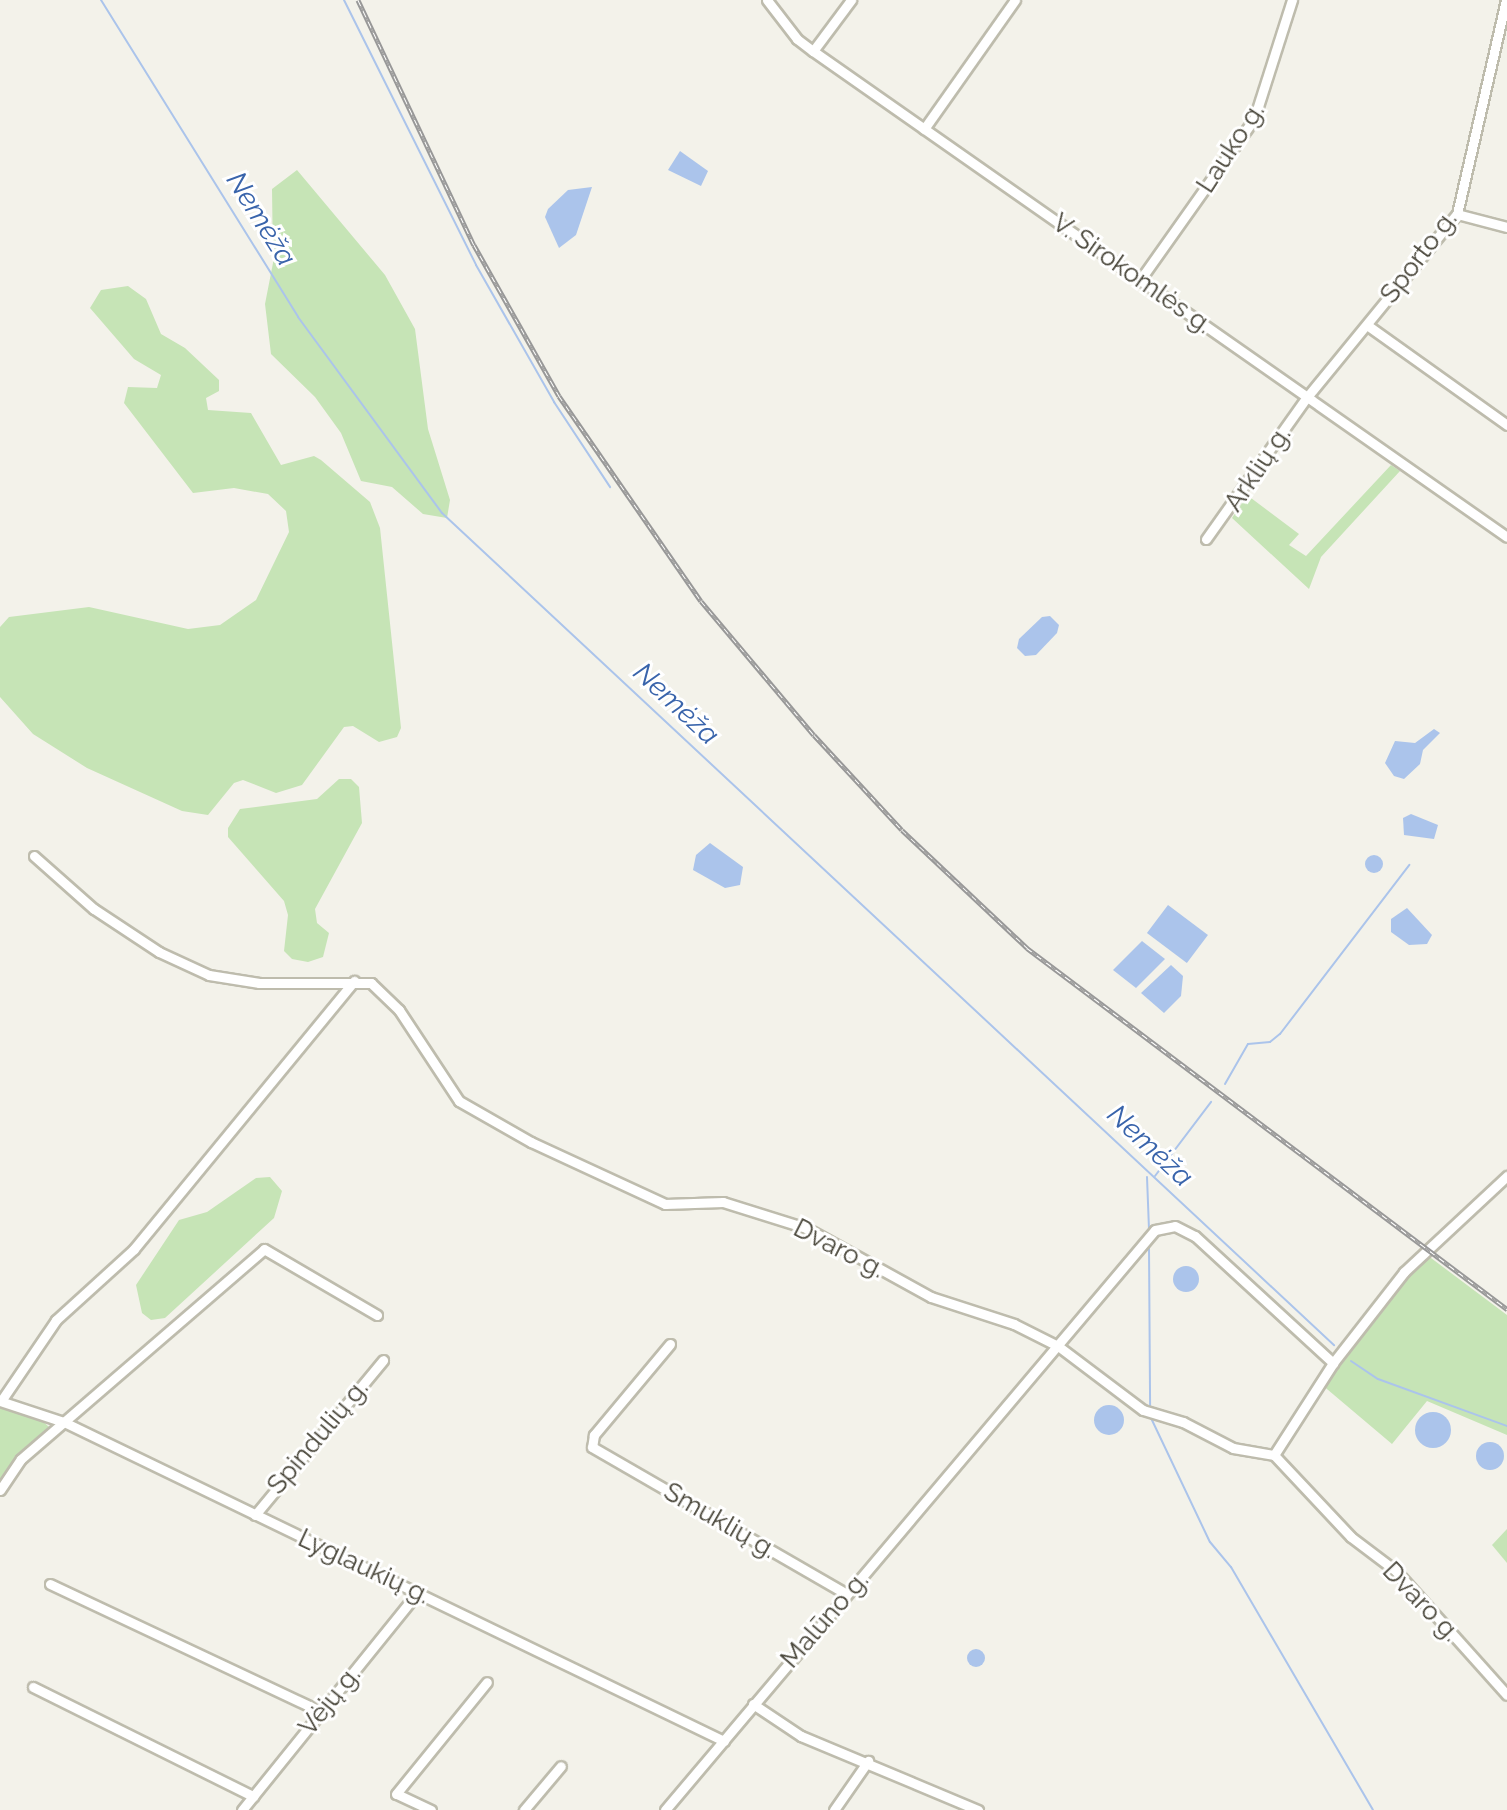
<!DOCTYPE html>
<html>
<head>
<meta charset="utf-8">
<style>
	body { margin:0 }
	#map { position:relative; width:1507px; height:1810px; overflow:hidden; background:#f3f2ea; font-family:Raleway,sans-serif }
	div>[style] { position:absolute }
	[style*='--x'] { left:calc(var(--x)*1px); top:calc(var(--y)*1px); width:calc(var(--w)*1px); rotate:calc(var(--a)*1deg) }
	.green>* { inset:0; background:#c6e4b6 }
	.water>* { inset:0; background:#abc4eb; transform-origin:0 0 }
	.round { border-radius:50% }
	.stream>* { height:2px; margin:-1px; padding:0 1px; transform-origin:1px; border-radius:1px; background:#abc4eb }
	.roads { filter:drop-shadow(2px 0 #bebcad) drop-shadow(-2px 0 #bebcad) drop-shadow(0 2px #bebcad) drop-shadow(0 -2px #bebcad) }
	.minor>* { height:9px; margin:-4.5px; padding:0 4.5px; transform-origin:4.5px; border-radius:4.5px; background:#fff }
	.rail>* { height:5px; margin-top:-2.5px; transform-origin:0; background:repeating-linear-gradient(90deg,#fff 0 6px,#989898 0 12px); box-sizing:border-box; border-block:2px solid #989898 }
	span { translate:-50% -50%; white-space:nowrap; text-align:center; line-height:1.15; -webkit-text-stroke:6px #fff; paint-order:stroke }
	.street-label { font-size:26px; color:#474438 }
	.water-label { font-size:28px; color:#3964ab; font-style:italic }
</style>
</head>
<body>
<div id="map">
	<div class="green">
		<div style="clip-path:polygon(297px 170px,385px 275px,415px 329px,428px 429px,450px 500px,447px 518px,423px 514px,392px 487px,361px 481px,341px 433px,315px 397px,271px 354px,265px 304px,273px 263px,272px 189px)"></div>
		<div style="clip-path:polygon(128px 286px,146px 299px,161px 334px,185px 348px,219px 380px,219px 391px,206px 398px,208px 410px,251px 413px,281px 465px,314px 456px,321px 460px,370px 502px,380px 528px,401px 728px,397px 737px,379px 742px,353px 726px,344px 727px,302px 785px,276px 793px,243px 780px,234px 783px,208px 815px,182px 811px,87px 768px,33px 734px,0 697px,0 627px,9px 617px,89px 607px,188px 629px,220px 625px,256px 600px,289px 532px,286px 511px,268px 494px,234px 488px,193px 493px,124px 403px,128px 387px,157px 388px,161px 375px,134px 359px,90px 308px,101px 290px)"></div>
		<div style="clip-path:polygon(1391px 465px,1400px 471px,1321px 557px,1309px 589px,1232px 518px,1247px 495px,1299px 534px,1289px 545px,1306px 556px)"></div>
		<div style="clip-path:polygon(339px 779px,351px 779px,359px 787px,362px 823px,315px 909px,317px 923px,329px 933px,323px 957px,308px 962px,292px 959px,284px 951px,288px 915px,284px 901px,228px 837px,228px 828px,240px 809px,317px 799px)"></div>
		<div style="clip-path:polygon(270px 1177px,282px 1191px,274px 1218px,165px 1318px,151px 1320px,142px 1313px,136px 1285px,179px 1220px,207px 1212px,256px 1178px)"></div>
		<div style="clip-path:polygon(1427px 1255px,1507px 1315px,1507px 1435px,1427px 1401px,1392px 1444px,1321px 1384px)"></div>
		<div style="clip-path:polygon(0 1408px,38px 1417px,49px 1427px,0 1479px)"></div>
		<div style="clip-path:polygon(1507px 1529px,1507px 1563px,1492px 1545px)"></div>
	</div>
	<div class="water">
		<div style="clip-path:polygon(680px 151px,708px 171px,701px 186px,668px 170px)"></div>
		<div style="clip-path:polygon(592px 187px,576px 235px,559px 248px,545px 217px,548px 209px,568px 190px)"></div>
		<div style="clip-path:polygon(1050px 616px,1059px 625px,1057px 633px,1036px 655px,1025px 656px,1017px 648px,1019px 639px,1042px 617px)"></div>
		<div style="clip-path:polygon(1434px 729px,1440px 733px,1423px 750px,1420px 764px,1404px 779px,1394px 776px,1385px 763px,1395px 741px,1415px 743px)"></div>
		<div style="clip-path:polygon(1411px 814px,1438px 825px,1434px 839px,1404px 835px,1403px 818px)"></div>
		<div style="clip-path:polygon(710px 843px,743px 867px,740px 885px,725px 888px,693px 870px,696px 855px)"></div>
		<div class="round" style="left:1365px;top:855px;width:18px;height:18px"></div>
		<div style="left:1168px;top:905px;width:50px;height:35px;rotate:37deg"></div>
		<div style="clip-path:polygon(1407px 908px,1432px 935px,1427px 944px,1409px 945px,1391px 932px,1391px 919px)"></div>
		<div style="clip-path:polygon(1142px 941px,1165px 959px,1136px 988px,1113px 970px)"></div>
		<div style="clip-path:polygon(1171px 965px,1183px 976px,1181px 996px,1164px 1013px,1141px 993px)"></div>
		<div class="round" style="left:1173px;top:1266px;width:26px;height:26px"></div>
		<div class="round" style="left:1094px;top:1405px;width:30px;height:30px"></div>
		<div class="round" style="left:1415px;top:1412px;width:36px;height:36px"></div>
		<div class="round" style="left:1476px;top:1442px;width:28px;height:28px"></div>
		<div class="round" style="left:967px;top:1649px;width:18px;height:18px"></div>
	</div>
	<div class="stream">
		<div style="--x:101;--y:0;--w:373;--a:58.1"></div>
		<div style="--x:298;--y:317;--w:243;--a:53.7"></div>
		<div style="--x:442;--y:513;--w:1220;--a:43.01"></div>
		<div style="--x:344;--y:0;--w:296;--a:63.5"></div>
		<div style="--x:476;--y:265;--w:158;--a:60.3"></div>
		<div style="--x:554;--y:402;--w:102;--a:56.6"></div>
		<div style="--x:1225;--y:1084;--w:46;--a:-60.1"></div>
		<div style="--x:1248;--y:1044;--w:22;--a:-5"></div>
		<div style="--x:1270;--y:1042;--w:13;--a:-39"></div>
		<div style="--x:1280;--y:1034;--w:213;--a:-52.6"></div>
		<div style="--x:1155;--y:1176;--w:93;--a:-52.9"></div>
		<div style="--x:1147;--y:1177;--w:51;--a:87.8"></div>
		<div style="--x:1149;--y:1248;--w:159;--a:89.6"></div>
		<div style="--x:1351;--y:1361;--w:32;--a:34"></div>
		<div style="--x:1378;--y:1379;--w:137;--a:20"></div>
		<div style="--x:1151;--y:1418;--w:137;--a:64.6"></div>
		<div style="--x:1210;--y:1542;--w:33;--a:50"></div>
		<div style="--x:1231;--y:1567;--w:281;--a:59.7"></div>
	</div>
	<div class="roads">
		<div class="minor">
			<div style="--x:767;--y:0;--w:49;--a:52.4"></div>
			<div style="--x:797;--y:39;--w:20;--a:37"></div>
			<div style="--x:813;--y:51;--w:847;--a:35"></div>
			<div style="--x:813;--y:51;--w:64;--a:-53.3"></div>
			<div style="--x:924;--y:129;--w:158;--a:-54.8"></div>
			<div style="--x:1457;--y:214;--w:52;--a:14.6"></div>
			<div style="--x:1140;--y:280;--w:197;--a:-54.7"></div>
			<div style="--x:1254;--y:119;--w:125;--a:-72.3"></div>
			<div style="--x:1367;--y:325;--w:172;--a:35.5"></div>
			<div style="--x:1206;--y:539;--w:174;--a:-54.6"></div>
			<div style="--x:1307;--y:397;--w:237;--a:-50.7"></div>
			<div style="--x:1457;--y:214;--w:220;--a:-77.1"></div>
			<div style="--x:34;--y:856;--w:80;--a:41.5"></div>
			<div style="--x:94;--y:909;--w:78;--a:33.5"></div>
			<div style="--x:159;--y:952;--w:55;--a:24.7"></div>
			<div style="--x:209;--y:975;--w:51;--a:9.1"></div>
			<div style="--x:259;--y:983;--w:112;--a:0"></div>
			<div style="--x:371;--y:983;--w:39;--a:44"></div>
			<div style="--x:399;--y:1010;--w:109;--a:56.6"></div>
			<div style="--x:459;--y:1101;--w:83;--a:29.7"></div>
			<div style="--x:531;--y:1142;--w:148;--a:24.8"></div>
			<div style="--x:665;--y:1204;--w:58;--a:-2"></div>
			<div style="--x:723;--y:1202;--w:87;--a:17.4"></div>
			<div style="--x:806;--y:1228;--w:143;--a:28.9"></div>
			<div style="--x:931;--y:1297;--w:87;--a:18"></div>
			<div style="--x:1014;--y:1324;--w:49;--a:26.6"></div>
			<div style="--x:1058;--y:1346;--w:106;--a:37"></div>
			<div style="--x:1143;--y:1410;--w:42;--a:16.7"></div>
			<div style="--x:1183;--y:1422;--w:56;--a:27.5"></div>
			<div style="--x:1233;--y:1448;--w:42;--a:9.7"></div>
			<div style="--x:670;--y:1344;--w:119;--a:129.9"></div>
			<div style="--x:594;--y:1435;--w:12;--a:99"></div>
			<div style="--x:592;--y:1447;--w:294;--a:30"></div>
			<div style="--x:0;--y:1401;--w:67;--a:18.2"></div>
			<div style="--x:64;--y:1422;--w:733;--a:25.8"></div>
			<div style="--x:1;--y:1401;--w:98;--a:-55.8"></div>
			<div style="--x:56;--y:1320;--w:105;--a:-42.3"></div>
			<div style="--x:134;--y:1249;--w:347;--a:-50.6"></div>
			<div style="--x:1274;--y:1455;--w:109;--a:-57.3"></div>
			<div style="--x:1333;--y:1363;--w:115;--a:-52"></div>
			<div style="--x:1404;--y:1272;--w:141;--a:-43"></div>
			<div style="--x:1274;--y:1455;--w:112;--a:46.8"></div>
			<div style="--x:1351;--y:1537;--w:56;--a:37.1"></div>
			<div style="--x:1396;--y:1571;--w:166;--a:48.2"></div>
			<div style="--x:0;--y:1490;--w:37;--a:-56"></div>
			<div style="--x:21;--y:1459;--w:321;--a:-40.8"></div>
			<div style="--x:264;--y:1249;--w:131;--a:30.3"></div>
			<div style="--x:255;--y:1515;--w:201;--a:-50.4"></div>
			<div style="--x:50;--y:1584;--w:301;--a:25.2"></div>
			<div style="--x:33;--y:1687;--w:246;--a:26.4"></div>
			<div style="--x:753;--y:1704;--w:58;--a:33.7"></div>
			<div style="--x:801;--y:1736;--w:192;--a:22.7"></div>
			<div style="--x:242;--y:1810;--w:280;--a:-51.1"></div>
			<div style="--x:431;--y:1810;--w:38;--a:-155"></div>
			<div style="--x:396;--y:1794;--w:144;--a:-50.9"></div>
			<div style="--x:524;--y:1810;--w:57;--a:-49.9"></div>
			<div style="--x:665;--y:1810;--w:759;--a:-49.81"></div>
			<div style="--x:1155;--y:1230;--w:20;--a:-11"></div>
			<div style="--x:1175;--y:1226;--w:22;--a:27"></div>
			<div style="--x:1195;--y:1236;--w:188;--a:42.6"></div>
			<div style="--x:834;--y:1810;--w:60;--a:-55.2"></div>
		</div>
	</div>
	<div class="rail">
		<div style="--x:358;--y:0;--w:271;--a:64.7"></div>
		<div style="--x:474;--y:245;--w:173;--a:60.6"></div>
		<div style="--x:559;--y:396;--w:249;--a:55.3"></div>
		<div style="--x:701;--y:601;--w:175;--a:49.9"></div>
		<div style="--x:814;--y:735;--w:129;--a:47.2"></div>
		<div style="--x:902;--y:830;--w:172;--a:43.3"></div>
		<div style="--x:1027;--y:948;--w:601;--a:36.95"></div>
	</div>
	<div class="street-label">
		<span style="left:1231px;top:148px;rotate:-57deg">Lauko g.</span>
		<span style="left:1419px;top:257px;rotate:-53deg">Sporto g.</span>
		<span style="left:1132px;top:274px;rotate:35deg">V. Sirokomlės g.</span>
		<span style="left:1258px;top:469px;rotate:-56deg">Arklių g.</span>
		<span style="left:839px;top:1249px;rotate:27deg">Dvaro g.</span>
		<span style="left:318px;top:1437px;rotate:-50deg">Spindulių g.</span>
		<span style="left:720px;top:1521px;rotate:30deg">Smuklių g.</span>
		<span style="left:364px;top:1567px;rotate:25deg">Lyglaukių g.</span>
		<span style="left:1421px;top:1602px;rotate:46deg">Dvaro g.</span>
		<span style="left:825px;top:1620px;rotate:-49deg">Malūno g.</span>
		<span style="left:330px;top:1701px;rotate:-51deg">Vėjų g.</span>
	</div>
	<div class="water-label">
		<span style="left:261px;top:219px;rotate:58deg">Nemėža</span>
		<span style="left:676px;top:704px;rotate:43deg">Nemėža</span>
		<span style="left:1150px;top:1146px;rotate:43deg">Nemėža</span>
	</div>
</div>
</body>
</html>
